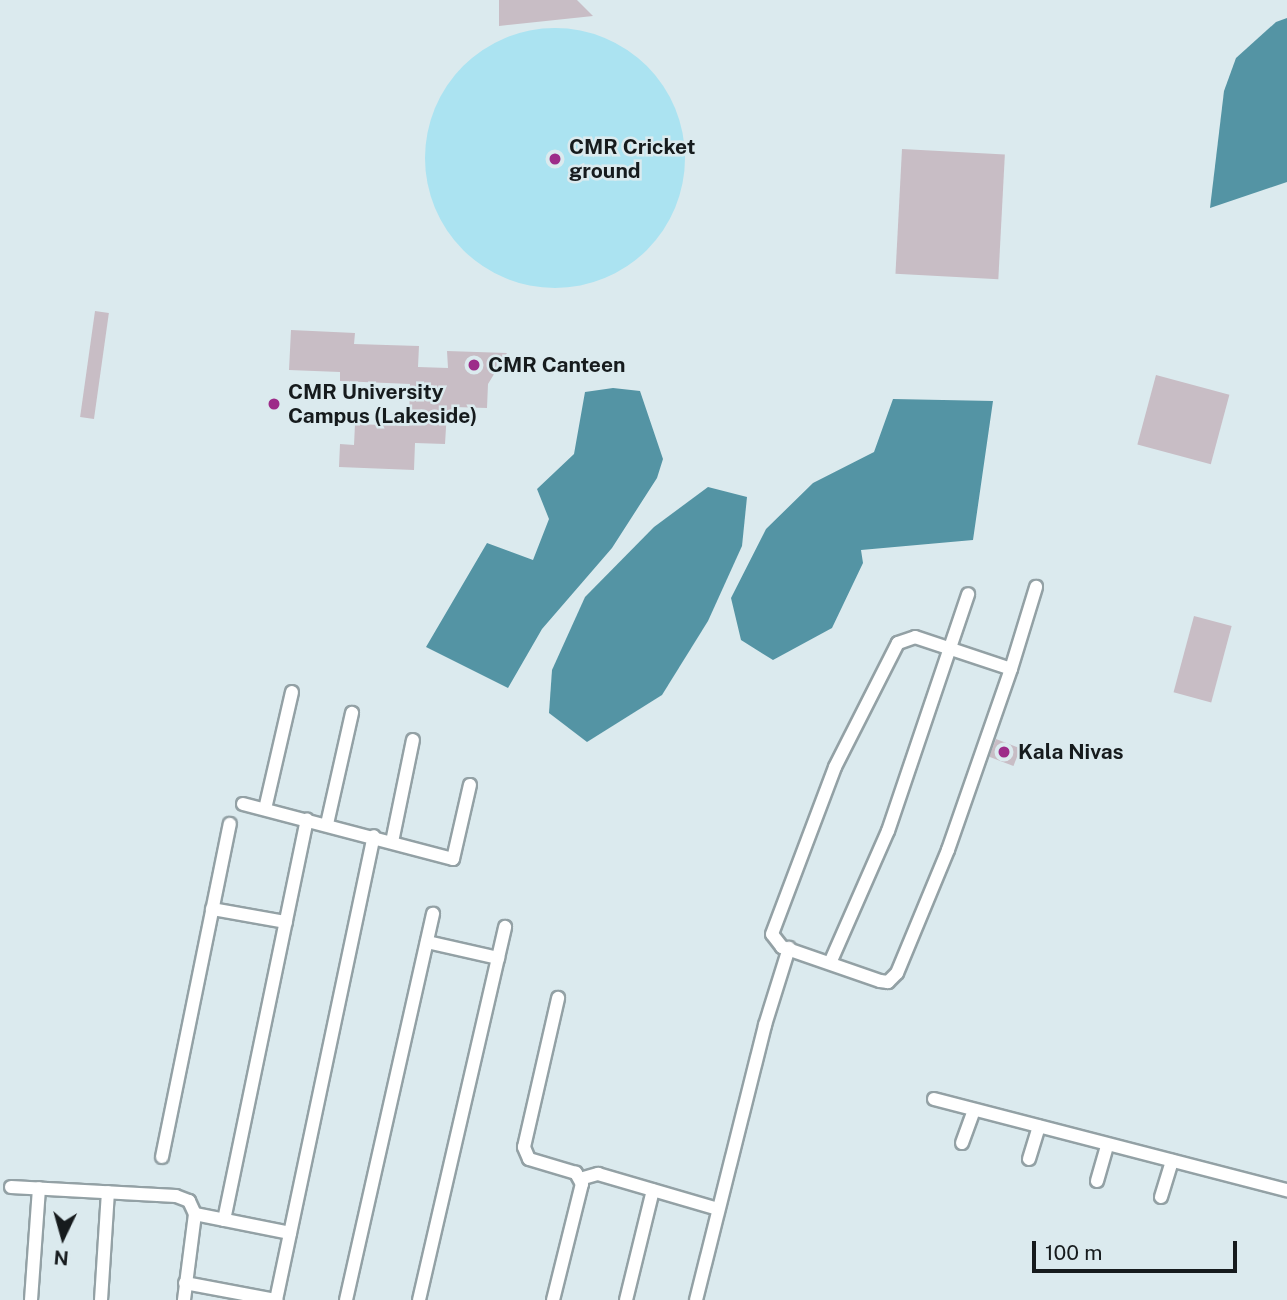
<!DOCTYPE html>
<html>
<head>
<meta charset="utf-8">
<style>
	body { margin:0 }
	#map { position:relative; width:1287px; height:1300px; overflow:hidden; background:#dbeaee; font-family:"Public Sans",sans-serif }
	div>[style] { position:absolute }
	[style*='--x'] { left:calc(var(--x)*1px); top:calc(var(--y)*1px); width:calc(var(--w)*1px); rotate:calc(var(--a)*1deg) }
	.green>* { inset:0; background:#abe3f1 }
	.round { border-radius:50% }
	.water>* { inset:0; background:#5494a4 }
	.building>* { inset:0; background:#c8bdc5; transform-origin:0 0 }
	.roads { filter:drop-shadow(2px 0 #93a1a5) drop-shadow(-2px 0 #93a1a5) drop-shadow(0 2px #93a1a5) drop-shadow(0 -2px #93a1a5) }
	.street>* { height:12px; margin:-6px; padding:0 6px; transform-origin:6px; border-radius:6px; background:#fff }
	.dots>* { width:19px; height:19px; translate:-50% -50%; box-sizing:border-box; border:4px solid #dbeaee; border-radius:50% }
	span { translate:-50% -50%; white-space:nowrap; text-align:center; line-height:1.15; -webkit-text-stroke:5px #dbeaee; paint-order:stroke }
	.poi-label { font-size:21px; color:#161b1d; font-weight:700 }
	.left { translate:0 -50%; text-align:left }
	.north { position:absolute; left:28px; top:1202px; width:70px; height:70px; -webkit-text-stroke:5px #dbeaee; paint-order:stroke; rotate:185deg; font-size:19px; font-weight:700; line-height:28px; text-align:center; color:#161b1d }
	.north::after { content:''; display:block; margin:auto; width:24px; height:32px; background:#161b1d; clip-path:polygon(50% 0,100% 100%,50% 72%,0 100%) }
	.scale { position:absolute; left:1032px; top:1241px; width:205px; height:32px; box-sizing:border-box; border:4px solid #161b1d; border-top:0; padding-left:9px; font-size:21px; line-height:24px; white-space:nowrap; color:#161b1d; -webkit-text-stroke:5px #dbeaee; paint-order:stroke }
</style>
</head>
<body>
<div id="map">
	<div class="green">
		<div class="round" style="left:425px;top:28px;width:260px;height:260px"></div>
	</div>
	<div class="water">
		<div style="clip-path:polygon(1287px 18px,1287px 182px,1210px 208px,1224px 91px,1236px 58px,1276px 22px)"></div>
		<div style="clip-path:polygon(613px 388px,640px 391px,663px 459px,657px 478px,612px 548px,542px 629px,508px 688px,426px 647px,487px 543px,533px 560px,549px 519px,537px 489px,574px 454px,585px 392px)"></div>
		<div style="clip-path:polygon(893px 399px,993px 401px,973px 540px,861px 550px,863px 563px,832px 628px,773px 660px,741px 640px,731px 598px,766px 529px,813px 483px,874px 452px)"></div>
		<div style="clip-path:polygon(708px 487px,747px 497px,742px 546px,708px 621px,662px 695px,587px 742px,549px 713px,552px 670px,585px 597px,654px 527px)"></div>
	</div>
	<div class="building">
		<div style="clip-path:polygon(499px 0,577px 0,593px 16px,499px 26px)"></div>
		<div style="left:902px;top:149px;width:103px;height:125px;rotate:3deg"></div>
		<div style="left:95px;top:311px;width:14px;height:107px;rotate:8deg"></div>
		<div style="clip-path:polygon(291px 330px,355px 333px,354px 344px,419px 346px,418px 367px,448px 368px,447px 351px,507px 353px,488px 384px,487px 408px,454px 407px,454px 411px,447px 411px,445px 444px,415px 443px,414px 470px,339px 467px,340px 444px,354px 445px,355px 424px,409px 426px,410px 384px,340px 381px,340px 372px,289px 370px)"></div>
		<div style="left:1156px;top:375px;width:76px;height:72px;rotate:15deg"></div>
		<div style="left:1194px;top:616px;width:39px;height:79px;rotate:15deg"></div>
		<div style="left:996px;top:739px;width:26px;height:19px;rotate:21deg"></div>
	</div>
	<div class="roads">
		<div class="street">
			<div style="--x:915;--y:637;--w:101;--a:18.4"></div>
			<div style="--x:1011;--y:669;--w:192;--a:109.2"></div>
			<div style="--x:948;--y:850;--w:133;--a:112.5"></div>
			<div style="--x:897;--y:973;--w:13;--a:135"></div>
			<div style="--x:888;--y:982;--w:8;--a:-173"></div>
			<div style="--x:880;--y:981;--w:104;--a:-160.9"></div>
			<div style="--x:782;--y:947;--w:16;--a:-128"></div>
			<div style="--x:772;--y:934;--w:178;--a:-69.3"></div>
			<div style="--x:835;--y:767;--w:139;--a:-63.1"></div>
			<div style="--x:898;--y:643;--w:18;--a:-19"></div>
			<div style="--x:1011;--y:669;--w:86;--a:-73"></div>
			<div style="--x:243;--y:804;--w:217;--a:14.7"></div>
			<div style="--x:453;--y:859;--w:76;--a:-77.1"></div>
			<div style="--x:265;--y:809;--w:120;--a:-77"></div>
			<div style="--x:327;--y:824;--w:114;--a:-77.3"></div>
			<div style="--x:392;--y:842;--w:104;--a:-78.4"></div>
			<div style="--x:212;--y:909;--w:75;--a:10"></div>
			<div style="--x:427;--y:942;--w:73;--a:12.7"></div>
			<div style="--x:830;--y:963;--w:144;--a:-66.3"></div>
			<div style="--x:888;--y:831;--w:250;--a:-71.3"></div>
			<div style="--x:934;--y:1099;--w:365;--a:14.5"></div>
			<div style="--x:962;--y:1143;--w:35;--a:-70"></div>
			<div style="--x:162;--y:1157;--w:340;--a:-78.5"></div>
			<div style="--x:1029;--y:1159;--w:34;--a:-73"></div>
			<div style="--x:580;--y:1179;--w:19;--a:-16"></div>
			<div style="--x:598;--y:1174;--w:125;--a:16.3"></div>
			<div style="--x:1097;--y:1181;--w:37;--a:-74"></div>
			<div style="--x:11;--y:1187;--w:165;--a:3.1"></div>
			<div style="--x:176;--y:1196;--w:14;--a:21"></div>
			<div style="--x:189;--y:1201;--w:14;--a:65"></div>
			<div style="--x:195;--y:1214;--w:87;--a:97.3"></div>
			<div style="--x:1161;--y:1197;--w:38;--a:-73"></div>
			<div style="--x:195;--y:1214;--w:97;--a:11.3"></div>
			<div style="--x:224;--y:1220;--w:409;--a:-78.3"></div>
			<div style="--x:185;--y:1283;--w:93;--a:10.6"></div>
			<div style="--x:31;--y:1300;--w:112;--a:-85.9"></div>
			<div style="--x:101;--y:1300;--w:108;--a:-86.3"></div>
			<div style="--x:276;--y:1300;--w:474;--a:-78.1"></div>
			<div style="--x:346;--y:1300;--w:396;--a:-77.3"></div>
			<div style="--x:419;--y:1300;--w:383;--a:-77"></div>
			<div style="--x:553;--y:1300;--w:120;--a:-76"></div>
			<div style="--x:582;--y:1184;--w:13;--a:-119"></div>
			<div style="--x:576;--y:1173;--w:49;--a:-163.4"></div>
			<div style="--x:529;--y:1159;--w:13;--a:-113"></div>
			<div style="--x:524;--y:1147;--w:153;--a:-77.1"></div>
			<div style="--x:626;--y:1300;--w:113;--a:-76.2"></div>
			<div style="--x:696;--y:1300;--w:284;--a:-75.9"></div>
			<div style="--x:765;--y:1025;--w:81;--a:-72.7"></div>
		</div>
	</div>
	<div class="dots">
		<div style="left:555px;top:159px;background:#9d2c89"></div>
		<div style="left:474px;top:365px;background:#9d2c89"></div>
		<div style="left:274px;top:404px;background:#9d2c89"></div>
		<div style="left:1004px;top:752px;background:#9d2c89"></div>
	</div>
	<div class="poi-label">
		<span class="left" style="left:569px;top:159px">CMR Cricket<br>ground</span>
		<span class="left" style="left:488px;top:365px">CMR Canteen</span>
		<span class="left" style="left:288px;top:404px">CMR University<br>Campus (Lakeside)</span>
		<span class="left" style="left:1018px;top:752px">Kala Nivas</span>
	</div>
	<div class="north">N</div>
	<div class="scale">100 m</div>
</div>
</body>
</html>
